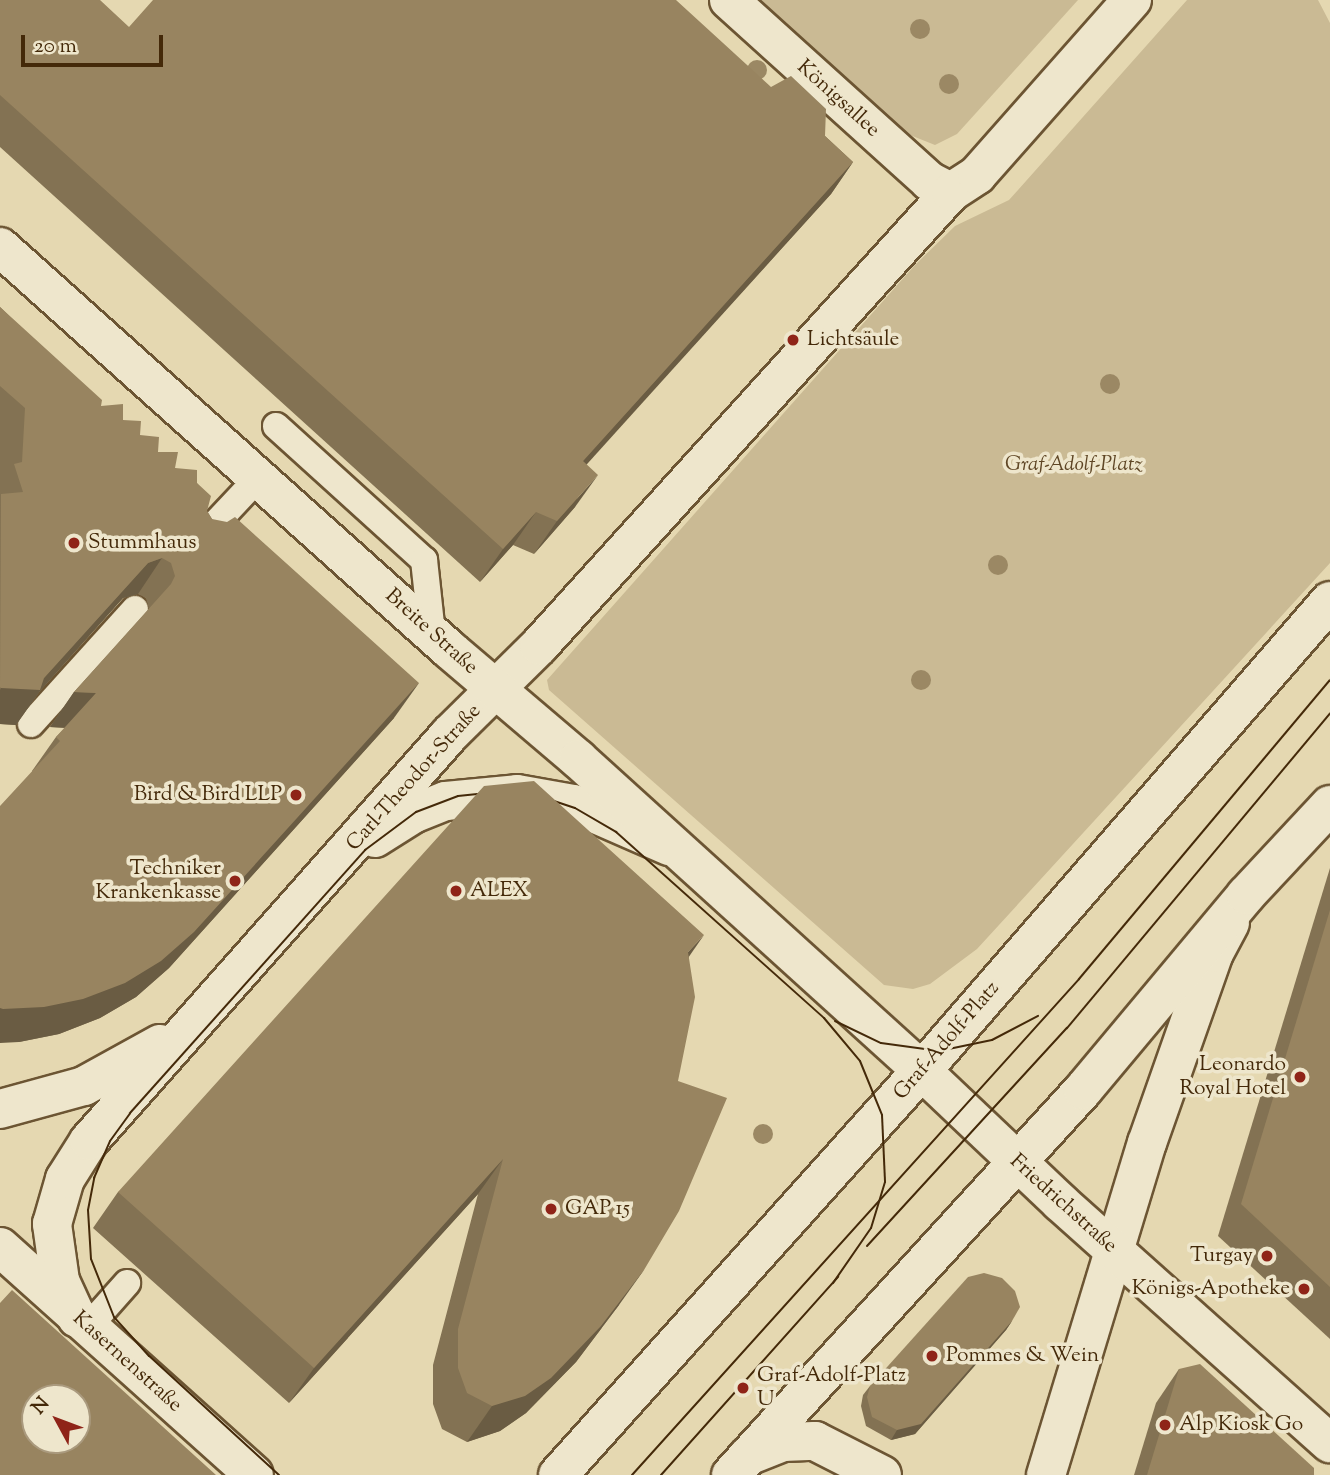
<!DOCTYPE html>
<html>
<head>
<meta charset="utf-8">
<style>
	body { margin:0 }
	#map { position:relative; width:1330px; height:1475px; overflow:hidden; background:#e5d8b1; font-family:"Sorts Mill Goudy",serif }
	div>[style] { position:absolute }
	[style*='--x'] { left:calc(var(--x)*1px); top:calc(var(--y)*1px); width:calc(var(--w)*1px); rotate:calc(var(--a)*1deg) }
	.green>* { inset:0; background:#caba94 }
	.roads { filter:drop-shadow(2px 0 #6c5533) drop-shadow(-2px 0 #6c5533) drop-shadow(0 2px #6c5533) drop-shadow(0 -2px #6c5533) }
	.service>* { height:26px; margin:-13px; padding:0 13px; transform-origin:13px; border-radius:13px; background:#eee6cc }
	.minor>* { height:38px; margin:-19px; padding:0 19px; transform-origin:19px; border-radius:19px; background:#eee6cc }
	.secondary>* { height:38px; margin:-19px; padding:0 19px; transform-origin:19px; border-radius:19px; background:#eee6cc }
	.tram>* { height:2px; margin:-1px; padding:0 1px; transform-origin:1px; border-radius:1px; background:#442909 }
	.trees>* { width:20px; height:20px; margin:-10px; border-radius:50%; background:#9b8864 }
	.wall>* { inset:0; background:#837253 }
	.shaded-wall>* { inset:0; background:#6a5c43 }
	.building>* { inset:0; background:#988460 }
	.dots>* { width:19px; height:19px; translate:-50% -50%; box-sizing:border-box; border:4px solid #eee6cc; border-radius:50% }
	span { translate:-50% -50%; white-space:nowrap; text-align:center; line-height:1.15; -webkit-text-stroke:7px #eee6cc; paint-order:stroke }
	.street-label { font-size:21px; color:#442909 }
	.poi-label { font-size:21px; color:#442909 }
	.left { translate:0 -50%; text-align:left }
	.right { translate:-100% -50%; text-align:right }
	.park-label { font-size:21px; color:#5f4625; font-style:italic }
	.north { position:absolute; left:21px; top:1384px; width:70px; height:70px; box-sizing:border-box; background:#eee6cc; border:2px solid #aa9a7e; border-radius:50%; rotate:311deg; font-size:19px; font-weight:700; line-height:28px; text-align:center; color:#442909 }
	.north::after { content:''; display:block; margin:auto; width:24px; height:32px; background:#8f2418; clip-path:polygon(50% 0,100% 100%,50% 72%,0 100%) }
	.scale { position:absolute; left:21px; top:35px; width:142px; height:32px; box-sizing:border-box; border:4px solid #442909; border-top:0; padding-left:9px; font-size:21px; line-height:24px; white-space:nowrap; color:#442909; -webkit-text-stroke:5px #eee6cc; paint-order:stroke }
</style>
</head>
<body>
<div id="map">
	<div class="green">
		<div style="clip-path:polygon(761px 0,1078px 0,957px 134px,935px 145px,910px 135px)"></div>
		<div style="clip-path:polygon(1187px 0,1318px 0,1330px 23px,1330px 563px,977px 949px,930px 984px,913px 989px,884px 985px,549px 690px,547px 680px,915px 265px,955px 226px,1009px 200px)"></div>
	</div>
	<div class="roads">
		<div class="service">
			<div style="--x:276;--y:426;--w:200;--a:42.2"></div>
			<div style="--x:424;--y:560;--w:74;--a:83.8"></div>
			<div style="--x:198;--y:542;--w:89;--a:-46.8"></div>
			<div style="--x:31;--y:724;--w:155;--a:-47.9"></div>
			<div style="--x:88;--y:1327;--w:59;--a:-48.4"></div>
		</div>
		<div class="minor">
			<div style="--x:729;--y:0;--w:270;--a:42.1"></div>
			<div style="--x:929;--y:181;--w:25;--a:27"></div>
			<div style="--x:375;--y:838;--w:45;--a:-32.3"></div>
			<div style="--x:413;--y:814;--w:35;--a:-22"></div>
			<div style="--x:446;--y:801;--w:71;--a:-5.6"></div>
			<div style="--x:517;--y:794;--w:57;--a:10.1"></div>
			<div style="--x:573;--y:804;--w:105;--a:23.6"></div>
			<div style="--x:0;--y:1109;--w:87;--a:-15.3"></div>
			<div style="--x:84;--y:1086;--w:87;--a:-28.9"></div>
			<div style="--x:77;--y:1318;--w:41;--a:-114.7"></div>
			<div style="--x:60;--y:1281;--w:58;--a:-98"></div>
			<div style="--x:52;--y:1224;--w:47;--a:-73.9"></div>
			<div style="--x:65;--y:1179;--w:45;--a:-57.7"></div>
			<div style="--x:89;--y:1141;--w:544;--a:-48.43"></div>
			<div style="--x:450;--y:734;--w:125;--a:-44.7"></div>
			<div style="--x:539;--y:646;--w:613;--a:-47.78"></div>
			<div style="--x:951;--y:192;--w:31;--a:-33"></div>
			<div style="--x:977;--y:175;--w:234;--a:-48.5"></div>
			<div style="--x:748;--y:1456;--w:38;--a:-22"></div>
			<div style="--x:783;--y:1442;--w:32;--a:-2"></div>
			<div style="--x:815;--y:1441;--w:75;--a:26.9"></div>
			<div style="--x:1046;--y:1475;--w:347;--a:-73.1"></div>
			<div style="--x:1147;--y:1143;--w:201;--a:-70.6"></div>
			<div style="--x:1214;--y:953;--w:34;--a:-62"></div>
		</div>
		<div class="secondary">
			<div style="--x:0;--y:247;--w:604;--a:41.85"></div>
			<div style="--x:450;--y:650;--w:168;--a:40.4"></div>
			<div style="--x:578;--y:759;--w:463;--a:42.2"></div>
			<div style="--x:921;--y:1070;--w:192;--a:43.5"></div>
			<div style="--x:1060;--y:1202;--w:362;--a:41.8"></div>
			<div style="--x:0;--y:1247;--w:341;--a:41.9"></div>
			<div style="--x:558;--y:1475;--w:570;--a:-48.06"></div>
			<div style="--x:939;--y:1051;--w:596;--a:-49.01"></div>
			<div style="--x:731;--y:1475;--w:522;--a:-47.56"></div>
			<div style="--x:1083;--y:1090;--w:254;--a:-50.1"></div>
			<div style="--x:1246;--y:895;--w:123;--a:-47"></div>
		</div>
	</div>
	<div class="tram">
		<div style="--x:536;--y:795;--w:41;--a:18.4"></div>
		<div style="--x:575;--y:808;--w:48;--a:30.3"></div>
		<div style="--x:616;--y:832;--w:279;--a:41.8"></div>
		<div style="--x:824;--y:1018;--w:56;--a:50.1"></div>
		<div style="--x:860;--y:1061;--w:58;--a:67.8"></div>
		<div style="--x:882;--y:1115;--w:67;--a:87.4"></div>
		<div style="--x:885;--y:1182;--w:48;--a:106.9"></div>
		<div style="--x:871;--y:1228;--w:67;--a:124.6"></div>
		<div style="--x:835;--y:1021;--w:51;--a:25.6"></div>
		<div style="--x:881;--y:1043;--w:59;--a:7.9"></div>
		<div style="--x:939;--y:1051;--w:54;--a:-11.7"></div>
		<div style="--x:992;--y:1040;--w:52;--a:-27.6"></div>
		<div style="--x:867;--y:1246;--w:296;--a:-47.5"></div>
		<div style="--x:1067;--y:1028;--w:410;--a:-50.1"></div>
		<div style="--x:279;--y:1475;--w:176;--a:-137.5"></div>
		<div style="--x:149;--y:1356;--w:52;--a:-131.9"></div>
		<div style="--x:114;--y:1317;--w:62;--a:-111.6"></div>
		<div style="--x:91;--y:1259;--w:49;--a:-93.5"></div>
		<div style="--x:88;--y:1210;--w:33;--a:-79"></div>
		<div style="--x:94;--y:1178;--w:40;--a:-66.6"></div>
		<div style="--x:110;--y:1141;--w:34;--a:-54"></div>
		<div style="--x:130;--y:1113;--w:353;--a:-48.2"></div>
		<div style="--x:365;--y:850;--w:64;--a:-36.7"></div>
		<div style="--x:416;--y:812;--w:45;--a:-20.9"></div>
		<div style="--x:458;--y:796;--w:39;--a:-6"></div>
		<div style="--x:632;--y:1475;--w:668;--a:-47.97"></div>
		<div style="--x:1079;--y:979;--w:390;--a:-50"></div>
		<div style="--x:661;--y:1475;--w:266;--a:-48.2"></div>
	</div>
	<div class="trees">
		<div style="left:920px;top:29px"></div>
		<div style="left:757px;top:70px"></div>
		<div style="left:949px;top:84px"></div>
		<div style="left:1110px;top:384px"></div>
		<div style="left:998px;top:565px"></div>
		<div style="left:921px;top:680px"></div>
		<div style="left:763px;top:1134px"></div>
	</div>
	<div class="wall">
		<div style="clip-path:polygon(0 0,129px 27px,825px 136px,853px 162px,831px 194px,586px 464px,575px 507px,534px 554px,513px 545px,480px 582px,0 147px)"></div>
		<div style="clip-path:polygon(0 307px,101px 406px,123px 420px,175px 468px,197px 483px,207px 511px,212px 519px,394px 718px,169px 968px,136px 997px,100px 1018px,59px 1034px,19px 1042px,32px 771px,56px 737px,65px 728px,50px 727px,74px 692px,149px 609px,146px 598px,138px 594px,123px 598px,40px 691px,16px 725px,0 724px)"></div>
		<div style="clip-path:polygon(1330px 868px,1330px 1339px,1218px 1236px)"></div>
		<div style="clip-path:polygon(689px 957px,619px 1305px,576px 1362px,526px 1413px,500px 1431px,467px 1442px,442px 1429px,433px 1404px,433px 1365px,478px 1194px,289px 1403px,93px 1228px,118px 1192px)"></div>
		<div style="clip-path:polygon(1012px 1321px,1006px 1330px,915px 1434px,891px 1440px,866px 1426px,861px 1406px,863px 1395px,870px 1386px)"></div>
		<div style="clip-path:polygon(1179px 1369px,1314px 1475px,1134px 1475px,1156px 1403px)"></div>
	</div>
	<div class="shaded-wall">
		<div style="clip-path:polygon(853px 162px,831px 194px,560px 494px,583px 461px)"></div>
		<div style="clip-path:polygon(598px 475px,575px 507px,534px 554px,557px 521px)"></div>
		<div style="clip-path:polygon(536px 512px,513px 545px,480px 582px,503px 549px)"></div>
		<div style="clip-path:polygon(162px 558px,138px 594px,123px 598px,40px 691px,16px 725px,0 724px,0 690px,1px 688px,44px 678px,148px 563px)"></div>
		<div style="clip-path:polygon(419px 683px,394px 718px,169px 968px,136px 997px,100px 1018px,59px 1034px,19px 1042px,0 1043px,0 1008px)"></div>
		<div style="clip-path:polygon(74px 692px,96px 693px,72px 728px,50px 727px)"></div>
		<div style="clip-path:polygon(704px 935px,679px 971px,688px 952px)"></div>
		<div style="clip-path:polygon(503px 1159px,478px 1194px,289px 1403px,314px 1368px)"></div>
		<div style="clip-path:polygon(644px 1270px,619px 1305px,576px 1362px,526px 1413px,500px 1431px,467px 1442px,492px 1406px)"></div>
		<div style="clip-path:polygon(1012px 1321px,1006px 1330px,915px 1434px,891px 1440px,897px 1430px)"></div>
	</div>
	<div class="building">
		<div style="clip-path:polygon(0 0,100px 0,129px 27px,153px 0,676px 0,771px 87px,791px 76px,826px 109px,825px 136px,853px 162px,583px 461px,598px 475px,557px 521px,536px 512px,503px 549px,0 95px)"></div>
		<div style="clip-path:polygon(0 307px,102px 400px,101px 406px,123px 404px,123px 420px,141px 421px,140px 435px,159px 437px,158px 452px,178px 452px,175px 468px,197px 470px,197px 483px,211px 496px,207px 511px,212px 519px,227px 522px,235px 517px,419px 683px,194px 932px,161px 961px,125px 983px,83px 999px,44px 1007px,3px 1009px,0 1008px,0 806px,60px 741px,56px 737px,96px 693px,74px 692px,171px 584px,175px 576px,171px 563px,162px 558px,148px 563px,44px 678px,40px 690px,1px 688px,0 687px,1px 494px,23px 492px,14px 464px,22px 462px,25px 408px,0 386px)"></div>
		<div style="clip-path:polygon(534px 781px,704px 935px,688px 952px,695px 997px,678px 1081px,727px 1098px,679px 1211px,644px 1270px,601px 1326px,551px 1378px,525px 1396px,492px 1406px,467px 1393px,458px 1368px,458px 1329px,503px 1159px,314px 1368px,118px 1192px,484px 786px)"></div>
		<div style="clip-path:polygon(1330px 910px,1330px 1287px,1241px 1204px)"></div>
		<div style="clip-path:polygon(984px 1273px,1002px 1278px,1015px 1291px,1020px 1307px,1012px 1321px,921px 1424px,897px 1430px,872px 1417px,867px 1397px,870px 1386px,968px 1277px)"></div>
		<div style="clip-path:polygon(evenodd,12px 1290px,216px 1475px,0 1475px,0 1303px,12px 1290px,35px 1398px,77px 1398px,77px 1440px,35px 1440px,35px 1398px)"></div>
		<div style="clip-path:polygon(1200px 1364px,1314px 1468px,1314px 1475px,1147px 1475px,1179px 1369px)"></div>
	</div>
	<div class="dots">
		<div style="left:793px;top:340px;background:#8f2418"></div>
		<div style="left:74px;top:543px;background:#8f2418"></div>
		<div style="left:296px;top:795px;background:#8f2418"></div>
		<div style="left:235px;top:881px;background:#8f2418"></div>
		<div style="left:456px;top:891px;background:#8f2418"></div>
		<div style="left:1300px;top:1077px;background:#8f2418"></div>
		<div style="left:551px;top:1209px;background:#8f2418"></div>
		<div style="left:1267px;top:1256px;background:#8f2418"></div>
		<div style="left:1304px;top:1289px;background:#8f2418"></div>
		<div style="left:932px;top:1356px;background:#8f2418"></div>
		<div style="left:743px;top:1388px;background:#8f2418"></div>
		<div style="left:1165px;top:1425px;background:#8f2418"></div>
	</div>
	<div class="street-label">
		<span style="left:838px;top:99px;rotate:42deg">Königsallee</span>
		<span style="left:431px;top:632px;rotate:42deg">Breite Straße</span>
		<span style="left:414px;top:778px;rotate:-48deg">Carl-Theodor-Straße</span>
		<span style="left:947px;top:1041px;rotate:-49deg">Graf-Adolf-Platz</span>
		<span style="left:1063px;top:1204px;rotate:42deg">Friedrichstraße</span>
		<span style="left:127px;top:1362px;rotate:42deg">Kasernenstraße</span>
	</div>
	<div class="poi-label">
		<span class="left" style="left:807px;top:340px">Lichtsäule</span>
		<span class="left" style="left:88px;top:543px">Stummhaus</span>
		<span class="right" style="left:282px;top:795px">Bird &amp; Bird LLP</span>
		<span class="right" style="left:221px;top:881px">Techniker<br>Krankenkasse</span>
		<span class="left" style="left:470px;top:891px">ALEX</span>
		<span class="right" style="left:1286px;top:1077px">Leonardo<br>Royal Hotel</span>
		<span class="left" style="left:565px;top:1209px">GAP 15</span>
		<span class="right" style="left:1253px;top:1256px">Turgay</span>
		<span class="right" style="left:1290px;top:1289px">Königs-Apotheke</span>
		<span class="left" style="left:946px;top:1356px">Pommes &amp; Wein</span>
		<span class="left" style="left:757px;top:1388px">Graf-Adolf-Platz<br>U</span>
		<span class="left" style="left:1179px;top:1425px">Alp Kiosk Go</span>
	</div>
	<div class="park-label">
		<span style="left:1074px;top:465px">Graf-Adolf-Platz</span>
	</div>
	<div class="north">N</div>
	<div class="scale">20 m</div>
</div>
</body>
</html>
